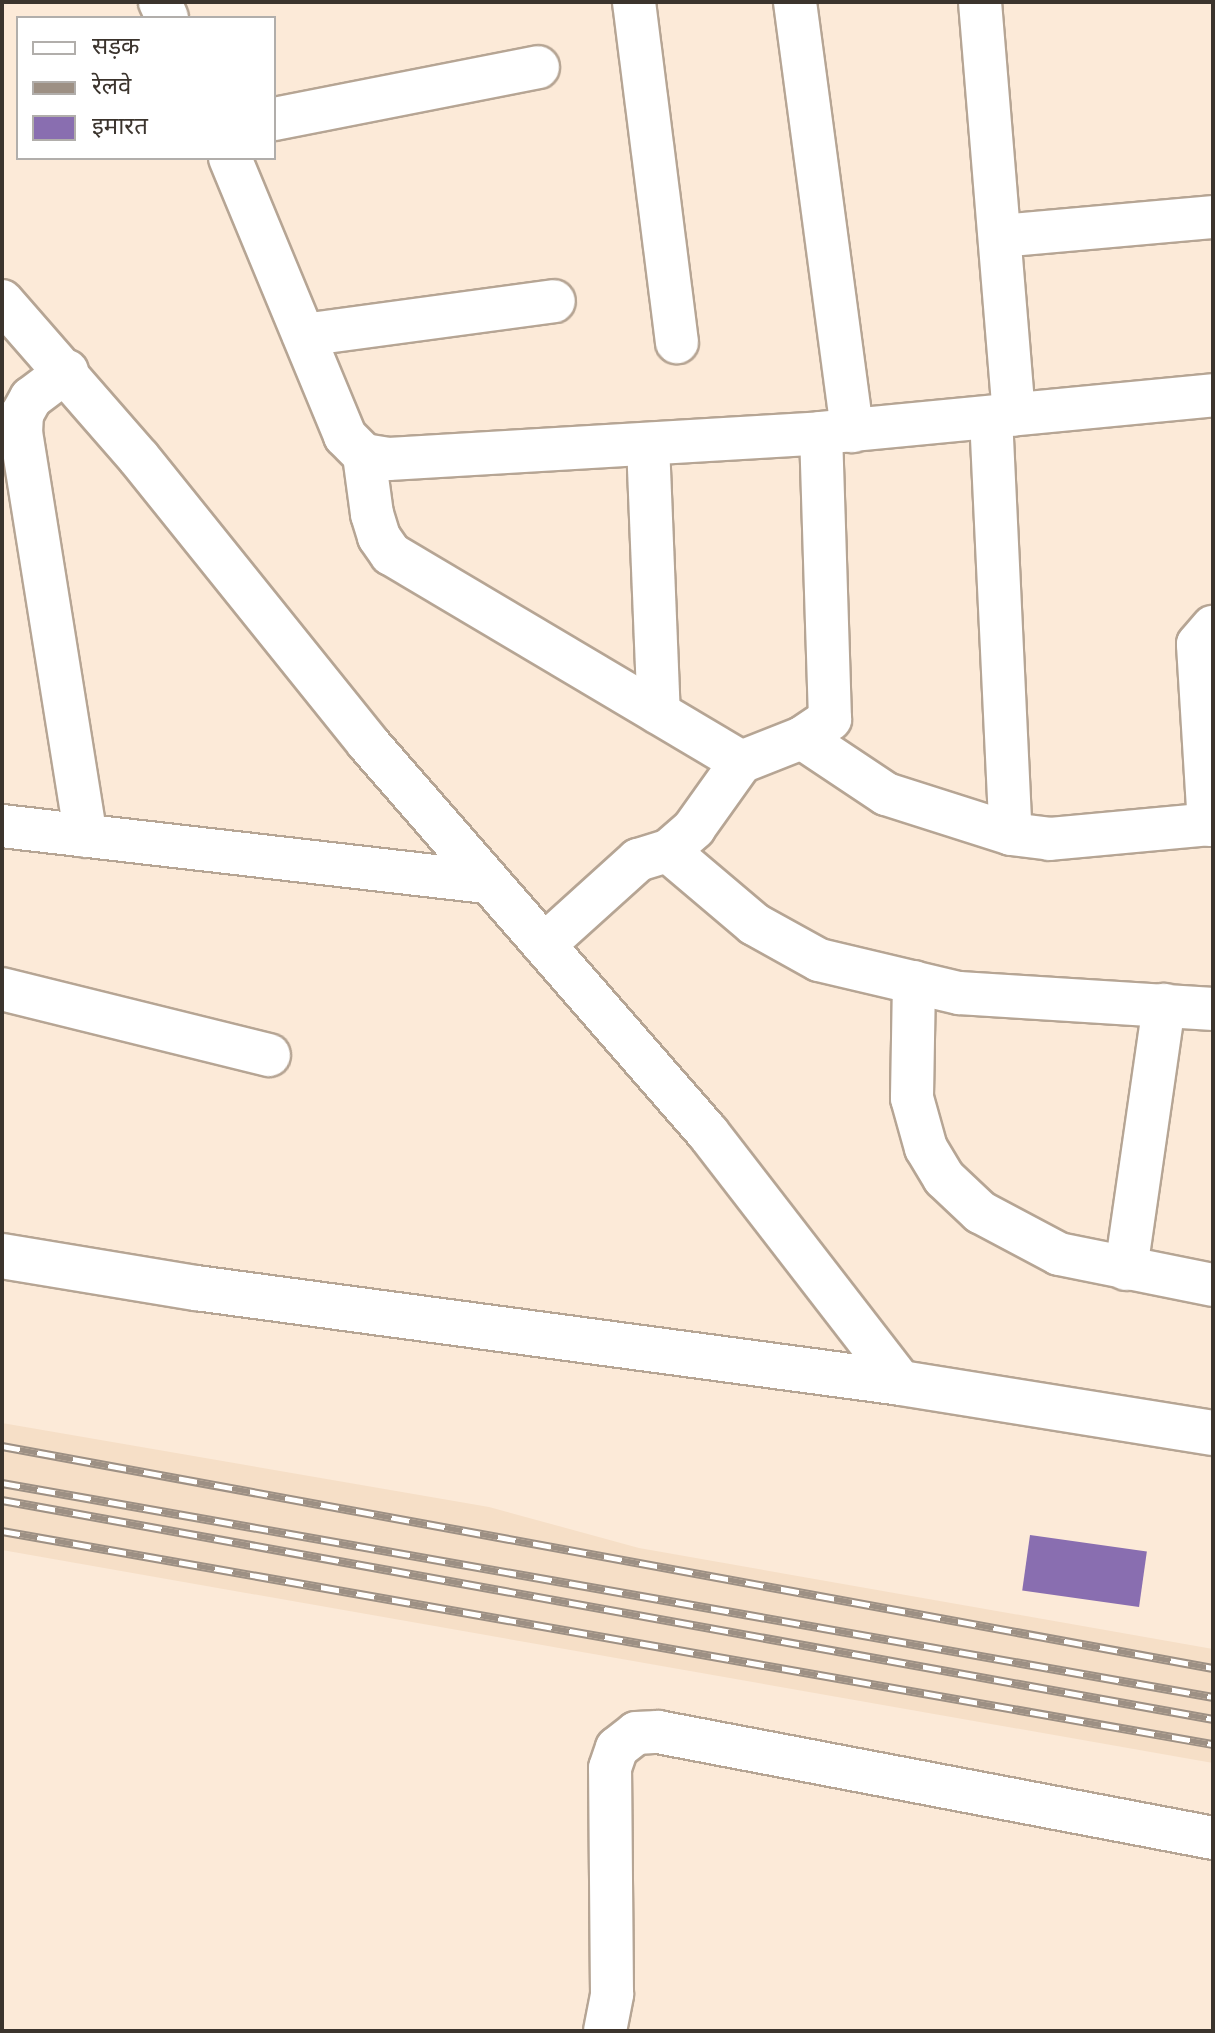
<!DOCTYPE html>
<html>
<head>
<meta charset="utf-8">
<style>
	body { margin:0 }
	#map { position:relative; width:1215px; height:2033px; overflow:hidden; background:#fcead8; font-family:Ubuntu,"Noto Sans Devanagari",sans-serif }
	div>[style] { position:absolute }
	[style*='--x'] { left:calc(var(--x)*1px); top:calc(var(--y)*1px); width:calc(var(--w)*1px); rotate:calc(var(--a)*1deg) }
	.built>* { inset:0; background:#f6dfc7 }
	.building>* { inset:0; background:#896eb0; transform-origin:0 0 }
	.roads { filter:drop-shadow(2px 0 #b6a594) drop-shadow(-2px 0 #b6a594) drop-shadow(0 2px #b6a594) drop-shadow(0 -2px #b6a594) }
	.minor>* { height:42px; margin:-21px; padding:0 21px; transform-origin:21px; border-radius:21px; background:#fff }
	.tertiary>* { height:44px; margin:-22px; padding:0 22px; transform-origin:22px; border-radius:22px; background:#fff }
	.rail>* { height:9px; margin-top:-4.5px; transform-origin:0; background:repeating-linear-gradient(90deg,#fff 0 18px,#9d9084 0 36px); box-sizing:border-box; border-block:2px solid #9d9084 }
	span { translate:-50% -50%; white-space:nowrap; text-align:center; line-height:1.15; -webkit-text-stroke:8px #fff; paint-order:stroke }
	.frame { position:absolute; inset:0; border:4px solid #3b342d; pointer-events:none }
	.legend { position:absolute; left:16px; top:16px; width:260px; height:144px; box-sizing:border-box; background:#fff; border:2px solid #b1aeab; margin:0; padding:10px 14px; list-style:none; font-size:24px; color:#3b342d }
	.legend li { display:flex; align-items:center; gap:16px; height:40px }
	.legend b { width:40px; border:2px solid #b1aeab }
</style>
</head>
<body>
<div id="map">
	<div class="built">
		<div style="clip-path:polygon(2px 1423px,489px 1507px,639px 1548px,1213px 1649px,1213px 1763px,2px 1550px)"></div>
	</div>
	<div class="building">
		<div style="left:1030px;top:1535px;width:118px;height:56px;rotate:8deg"></div>
	</div>
	<div class="roads">
		<div class="minor">
			<div style="--x:160;--y:2;--w:17;--a:66"></div>
			<div style="--x:634;--y:2;--w:343;--a:82.8"></div>
			<div style="--x:795;--y:2;--w:433;--a:82.4"></div>
			<div style="--x:980;--y:2;--w:414;--a:85.3"></div>
			<div style="--x:274;--y:119;--w:269;--a:-11.1"></div>
			<div style="--x:230;--y:158;--w:301;--a:67.5"></div>
			<div style="--x:345;--y:436;--w:27;--a:45"></div>
			<div style="--x:364;--y:455;--w:25;--a:9"></div>
			<div style="--x:389;--y:459;--w:433;--a:-3.4"></div>
			<div style="--x:1000;--y:236;--w:214;--a:-5.1"></div>
			<div style="--x:2;--y:301;--w:208;--a:48.9"></div>
			<div style="--x:139;--y:458;--w:366;--a:51.2"></div>
			<div style="--x:368;--y:743;--w:517;--a:48.92"></div>
			<div style="--x:708;--y:1133;--w:316;--a:52.3"></div>
			<div style="--x:304;--y:335;--w:252;--a:-7.7"></div>
			<div style="--x:67;--y:371;--w:45;--a:143.1"></div>
			<div style="--x:31;--y:398;--w:18;--a:119"></div>
			<div style="--x:22;--y:414;--w:18;--a:93"></div>
			<div style="--x:21;--y:432;--w:409;--a:80.9"></div>
			<div style="--x:991;--y:417;--w:417;--a:87.3"></div>
			<div style="--x:648;--y:444;--w:269;--a:87.7"></div>
			<div style="--x:364;--y:455;--w:60;--a:82.3"></div>
			<div style="--x:372;--y:514;--w:24;--a:73"></div>
			<div style="--x:379;--y:537;--w:21;--a:55"></div>
			<div style="--x:391;--y:554;--w:407;--a:30.7"></div>
			<div style="--x:802;--y:738;--w:101;--a:33.7"></div>
			<div style="--x:886;--y:794;--w:131;--a:17.7"></div>
			<div style="--x:1011;--y:834;--w:39;--a:7"></div>
			<div style="--x:1050;--y:839;--w:164;--a:-5.3"></div>
			<div style="--x:1209;--y:825;--w:181;--a:-93.5"></div>
			<div style="--x:1198;--y:644;--w:23;--a:-49"></div>
			<div style="--x:2;--y:826;--w:487;--a:6.6"></div>
			<div style="--x:668;--y:851;--w:113;--a:40.3"></div>
			<div style="--x:754;--y:924;--w:74;--a:29"></div>
			<div style="--x:819;--y:960;--w:144;--a:13.3"></div>
			<div style="--x:959;--y:993;--w:255;--a:3.6"></div>
			<div style="--x:544;--y:945;--w:127;--a:-42.1"></div>
			<div style="--x:638;--y:860;--w:31;--a:-17"></div>
			<div style="--x:668;--y:851;--w:35;--a:-41"></div>
			<div style="--x:694;--y:828;--w:81;--a:-54.5"></div>
			<div style="--x:741;--y:762;--w:66;--a:-21.5"></div>
			<div style="--x:802;--y:738;--w:34;--a:-34"></div>
			<div style="--x:830;--y:719;--w:286;--a:-91.8"></div>
			<div style="--x:821;--y:433;--w:394;--a:-5.5"></div>
			<div style="--x:914;--y:982;--w:116;--a:91"></div>
			<div style="--x:912;--y:1098;--w:52;--a:74.4"></div>
			<div style="--x:926;--y:1148;--w:35;--a:59"></div>
			<div style="--x:944;--y:1178;--w:50;--a:43.4"></div>
			<div style="--x:980;--y:1212;--w:89;--a:28"></div>
			<div style="--x:1059;--y:1254;--w:157;--a:11.4"></div>
			<div style="--x:2;--y:989;--w:275;--a:13.9"></div>
			<div style="--x:1126;--y:1269;--w:267;--a:-81.8"></div>
			<div style="--x:605;--y:2031;--w:38;--a:-79"></div>
			<div style="--x:612;--y:1994;--w:226;--a:-90.5"></div>
			<div style="--x:610;--y:1768;--w:21;--a:-71"></div>
			<div style="--x:617;--y:1748;--w:24;--a:-38"></div>
			<div style="--x:636;--y:1733;--w:22;--a:-3"></div>
			<div style="--x:658;--y:1732;--w:565;--a:10.81"></div>
		</div>
		<div class="tertiary">
			<div style="--x:2;--y:1256;--w:197;--a:9.4"></div>
			<div style="--x:196;--y:1288;--w:711;--a:7.67"></div>
			<div style="--x:901;--y:1383;--w:316;--a:9.1"></div>
		</div>
	</div>
	<div class="rail">
		<div style="--x:2;--y:1446;--w:1231;--a:10.39"></div>
		<div style="--x:2;--y:1483;--w:1230;--a:10.02"></div>
		<div style="--x:2;--y:1500;--w:1231;--a:10.25"></div>
		<div style="--x:2;--y:1531;--w:1230;--a:9.98"></div>
	</div>
	<div class="frame"></div>
	<ul class="legend">
	<li><b style="height:10px;background:#fff"></b>सड़क</li>
	<li><b style="height:10px;background:#9d9084"></b>रेलवे</li>
	<li><b style="height:22px;background:#896eb0"></b>इमारत</li>
	</ul>
</div>
</body>
</html>
